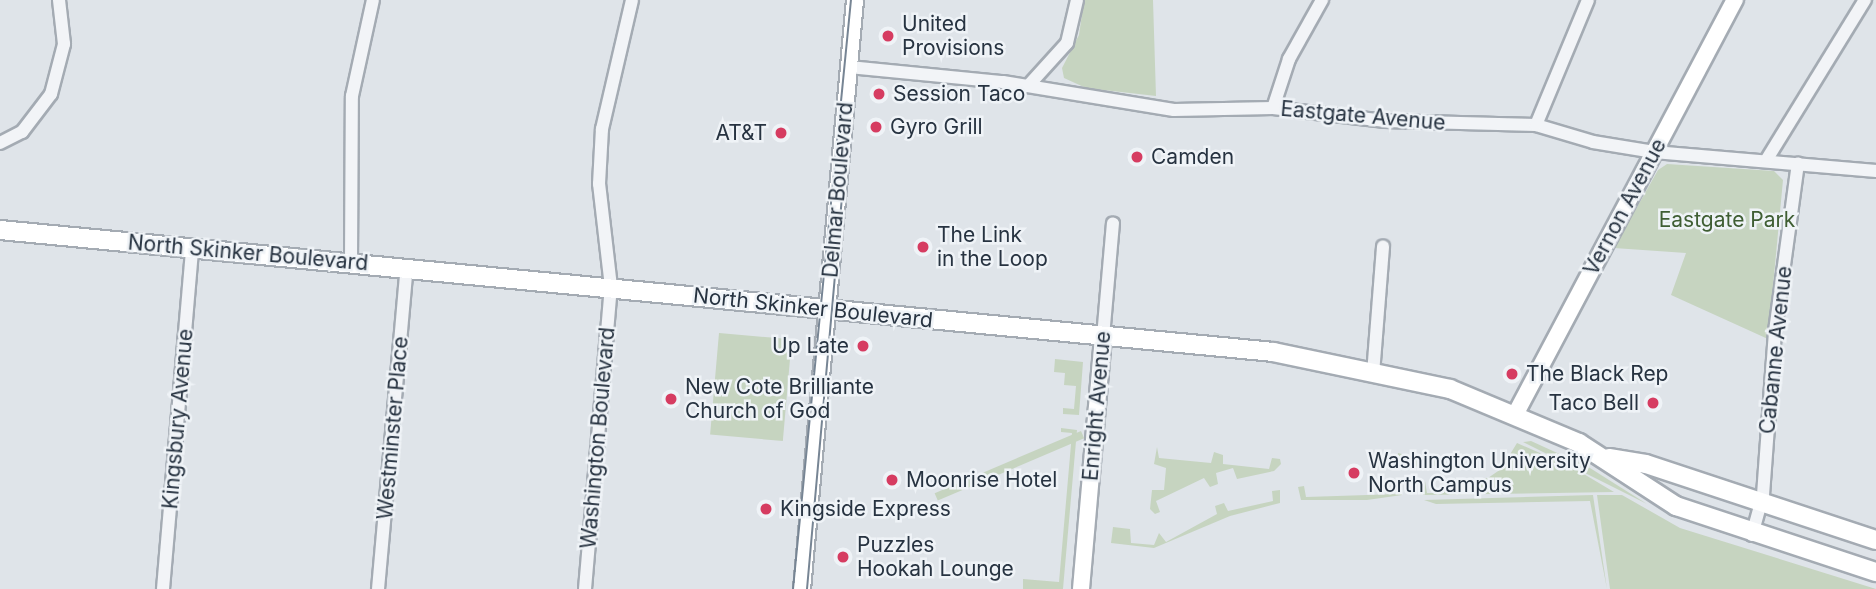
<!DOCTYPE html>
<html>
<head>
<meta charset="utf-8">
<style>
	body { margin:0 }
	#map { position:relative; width:1876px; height:589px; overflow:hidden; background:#dfe4e9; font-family:Inter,sans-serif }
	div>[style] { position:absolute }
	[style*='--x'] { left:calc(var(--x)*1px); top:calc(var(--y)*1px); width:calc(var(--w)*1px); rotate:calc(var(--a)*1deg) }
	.green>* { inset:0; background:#c6d4c0; transform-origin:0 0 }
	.roads { filter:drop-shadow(2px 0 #a4abb3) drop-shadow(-2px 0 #a4abb3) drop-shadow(0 2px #a4abb3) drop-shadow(0 -2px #a4abb3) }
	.street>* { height:12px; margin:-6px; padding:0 6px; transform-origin:6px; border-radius:6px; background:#f2f4f7 }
	.secondary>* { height:16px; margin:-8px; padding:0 8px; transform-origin:8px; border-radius:8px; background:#fff }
	.primary>* { height:18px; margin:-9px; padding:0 9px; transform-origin:9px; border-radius:9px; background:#fff }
	.tram>* { height:2px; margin:-1px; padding:0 1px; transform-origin:1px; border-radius:1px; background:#778594 }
	.dots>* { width:19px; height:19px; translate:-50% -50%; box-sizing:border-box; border:4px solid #eff3f7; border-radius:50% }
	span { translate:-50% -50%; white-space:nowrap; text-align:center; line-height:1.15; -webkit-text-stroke:5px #eff3f7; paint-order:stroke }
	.poi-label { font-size:21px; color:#273341 }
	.left { translate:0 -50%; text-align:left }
	.right { translate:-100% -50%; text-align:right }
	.street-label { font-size:21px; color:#273341 }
	.park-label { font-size:21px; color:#3f5e33 }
</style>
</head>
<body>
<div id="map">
	<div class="green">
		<div style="clip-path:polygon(1084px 0,1153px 0,1156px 96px,1086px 88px,1064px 78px,1062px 68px,1079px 35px)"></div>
		<div style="clip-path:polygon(1667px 164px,1774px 171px,1783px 180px,1768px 339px,1671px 295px,1686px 253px,1614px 248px,1658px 170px)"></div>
		<div style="left:719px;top:333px;width:73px;height:102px;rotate:5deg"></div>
		<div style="clip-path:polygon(1055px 359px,1083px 362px,1079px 415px,1063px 414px,1063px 408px,1074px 409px,1076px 386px,1064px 385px,1065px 373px,1054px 372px)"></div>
		<div style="clip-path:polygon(1061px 428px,1077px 430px,1063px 589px,1023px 589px,1023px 579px,1059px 582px,1072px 433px,1061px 432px)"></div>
		<div style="left:1081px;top:431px;width:8px;height:159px;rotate:67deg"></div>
		<div style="clip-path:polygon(1531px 441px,1590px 468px,1647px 504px,1523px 442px)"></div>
		<div style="clip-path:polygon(1517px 443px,1572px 467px,1614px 492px,1423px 495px,1425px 481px,1427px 493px,1444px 493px,1445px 483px,1453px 483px,1454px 493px,1471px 493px,1472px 481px,1488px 478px,1501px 469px)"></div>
		<div style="clip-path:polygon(1157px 447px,1159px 458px,1211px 463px,1214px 452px,1223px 455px,1223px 464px,1269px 469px,1272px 458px,1280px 459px,1281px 464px,1274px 471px,1237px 479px,1233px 468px,1216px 473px,1218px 484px,1210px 487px,1204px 478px,1156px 501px,1160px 512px,1155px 514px,1150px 509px,1152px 490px,1164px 490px,1166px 468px,1154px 464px)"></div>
		<div style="clip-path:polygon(1398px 453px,1432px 462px,1436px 453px,1440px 466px,1397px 467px)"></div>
		<div style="clip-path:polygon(1402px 482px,1402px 495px,1367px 500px,1301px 500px,1298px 487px,1304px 486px,1306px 497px,1398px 494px)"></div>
		<div style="clip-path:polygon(1280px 490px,1280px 503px,1230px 516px,1154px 548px,1111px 543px,1113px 527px,1130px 529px,1131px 543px,1154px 545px,1159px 533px,1166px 542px,1217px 514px,1215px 506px,1224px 503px,1228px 511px,1273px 501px,1272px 491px)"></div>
		<div style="clip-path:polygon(1593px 495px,1607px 589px,1590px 501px,1436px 504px,1424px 500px)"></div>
		<div style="clip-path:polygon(1597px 495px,1622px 495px,1680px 528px,1876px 589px,1610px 589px)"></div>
	</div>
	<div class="roads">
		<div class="street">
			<div style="--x:849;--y:67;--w:155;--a:5.6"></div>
			<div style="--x:1003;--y:82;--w:173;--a:9.3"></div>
			<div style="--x:1174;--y:110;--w:99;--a:-1.2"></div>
			<div style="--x:1273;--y:108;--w:113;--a:6.6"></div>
			<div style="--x:1385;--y:121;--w:151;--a:1.5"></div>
			<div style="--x:1536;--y:125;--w:59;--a:16.6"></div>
			<div style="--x:1593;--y:142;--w:62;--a:9.3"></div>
			<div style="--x:1654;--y:152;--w:223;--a:4.9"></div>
			<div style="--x:1028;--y:86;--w:58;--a:-47.8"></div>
			<div style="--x:1067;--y:43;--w:44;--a:-76.9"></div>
			<div style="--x:1273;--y:108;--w:52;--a:-71.9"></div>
			<div style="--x:1289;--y:59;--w:68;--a:-60.8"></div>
			<div style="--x:1536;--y:125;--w:135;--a:-67.4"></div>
			<div style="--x:0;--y:143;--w:25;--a:-27"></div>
			<div style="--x:22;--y:132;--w:48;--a:-52.7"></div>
			<div style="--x:51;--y:94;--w:52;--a:-75.4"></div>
			<div style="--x:64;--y:44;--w:44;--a:-96.5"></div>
			<div style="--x:1767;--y:159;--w:187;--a:-58.4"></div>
			<div style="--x:351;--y:262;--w:166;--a:-89.7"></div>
			<div style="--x:352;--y:96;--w:98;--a:-77.7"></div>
			<div style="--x:1103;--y:337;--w:114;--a:-85"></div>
			<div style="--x:1373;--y:374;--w:128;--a:-85.5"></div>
			<div style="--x:1752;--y:535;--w:41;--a:-74.6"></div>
			<div style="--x:1763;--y:495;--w:164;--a:-85.8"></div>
			<div style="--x:1775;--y:331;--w:169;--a:-82.2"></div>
			<div style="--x:163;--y:589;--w:342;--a:-85.1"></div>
			<div style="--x:378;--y:589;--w:323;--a:-84.9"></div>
			<div style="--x:585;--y:589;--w:303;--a:-85.1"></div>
			<div style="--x:611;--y:287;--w:104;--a:-96.6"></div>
			<div style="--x:599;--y:184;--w:55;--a:-86.9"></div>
			<div style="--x:602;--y:129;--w:132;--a:-76.9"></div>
		</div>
		<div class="secondary">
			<div style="--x:1515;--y:415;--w:470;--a:-62.1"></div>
			<div style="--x:802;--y:589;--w:591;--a:-84.86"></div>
			<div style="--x:1081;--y:589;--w:253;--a:-85"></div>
		</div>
		<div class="primary">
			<div style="--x:0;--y:230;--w:1279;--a:5.47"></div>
			<div style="--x:1273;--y:352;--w:181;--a:11.8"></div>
			<div style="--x:1450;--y:389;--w:140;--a:22.7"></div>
			<div style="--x:1579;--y:443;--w:116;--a:33"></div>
			<div style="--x:1676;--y:506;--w:211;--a:18.3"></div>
			<div style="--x:1609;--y:458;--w:37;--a:9"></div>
			<div style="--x:1646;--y:464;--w:242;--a:18.3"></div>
		</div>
	</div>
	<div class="tram">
		<div style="--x:793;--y:589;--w:592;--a:-84.38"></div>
		<div style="--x:807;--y:589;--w:406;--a:-84.9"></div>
	</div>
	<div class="dots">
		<div style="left:888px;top:36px;background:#d63c61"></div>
		<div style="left:879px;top:94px;background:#d63c61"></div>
		<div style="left:876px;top:127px;background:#d63c61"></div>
		<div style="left:781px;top:133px;background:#d63c61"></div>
		<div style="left:1137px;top:157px;background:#d63c61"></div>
		<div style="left:923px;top:247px;background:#d63c61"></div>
		<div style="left:863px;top:346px;background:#d63c61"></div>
		<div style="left:1512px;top:374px;background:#d63c61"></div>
		<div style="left:671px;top:399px;background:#d63c61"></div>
		<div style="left:1653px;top:403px;background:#d63c61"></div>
		<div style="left:1354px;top:473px;background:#d63c61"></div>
		<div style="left:892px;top:480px;background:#d63c61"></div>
		<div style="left:766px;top:509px;background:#d63c61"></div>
		<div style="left:843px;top:557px;background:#d63c61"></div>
	</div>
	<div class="poi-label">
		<span class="left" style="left:902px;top:36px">United<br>Provisions</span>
		<span class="left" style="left:893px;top:94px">Session Taco</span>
		<span class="left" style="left:890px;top:127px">Gyro Grill</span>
		<span class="right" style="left:767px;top:133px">AT&amp;T</span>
		<span class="left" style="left:1151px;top:157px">Camden</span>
		<span class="left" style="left:937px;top:247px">The Link<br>in the Loop</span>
		<span class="right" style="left:849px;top:346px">Up Late</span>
		<span class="left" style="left:1526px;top:374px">The Black Rep</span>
		<span class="left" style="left:685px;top:399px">New Cote Brilliante<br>Church of God</span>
		<span class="right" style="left:1639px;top:403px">Taco Bell</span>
		<span class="left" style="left:1368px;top:473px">Washington University<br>North Campus</span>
		<span class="left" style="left:906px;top:480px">Moonrise Hotel</span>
		<span class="left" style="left:780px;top:509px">Kingside Express</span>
		<span class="left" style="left:857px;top:557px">Puzzles<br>Hookah Lounge</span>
	</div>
	<div class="street-label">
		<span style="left:1363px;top:116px;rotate:5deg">Eastgate Avenue</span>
		<span style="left:838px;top:190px;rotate:-85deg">Delmar Boulevard</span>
		<span style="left:1625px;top:207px;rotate:-62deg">Vernon Avenue</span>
		<span style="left:248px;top:253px;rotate:5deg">North Skinker Boulevard</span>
		<span style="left:813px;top:308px;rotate:6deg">North Skinker Boulevard</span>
		<span style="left:1776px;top:350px;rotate:-84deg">Cabanne Avenue</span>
		<span style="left:1097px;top:406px;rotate:-85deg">Enright Avenue</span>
		<span style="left:178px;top:419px;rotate:-85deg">Kingsbury Avenue</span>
		<span style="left:393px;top:428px;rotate:-85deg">Westminster Place</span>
		<span style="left:598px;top:438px;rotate:-85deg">Washington Boulevard</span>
	</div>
	<div class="park-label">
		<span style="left:1727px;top:220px">Eastgate Park</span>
	</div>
</div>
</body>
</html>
